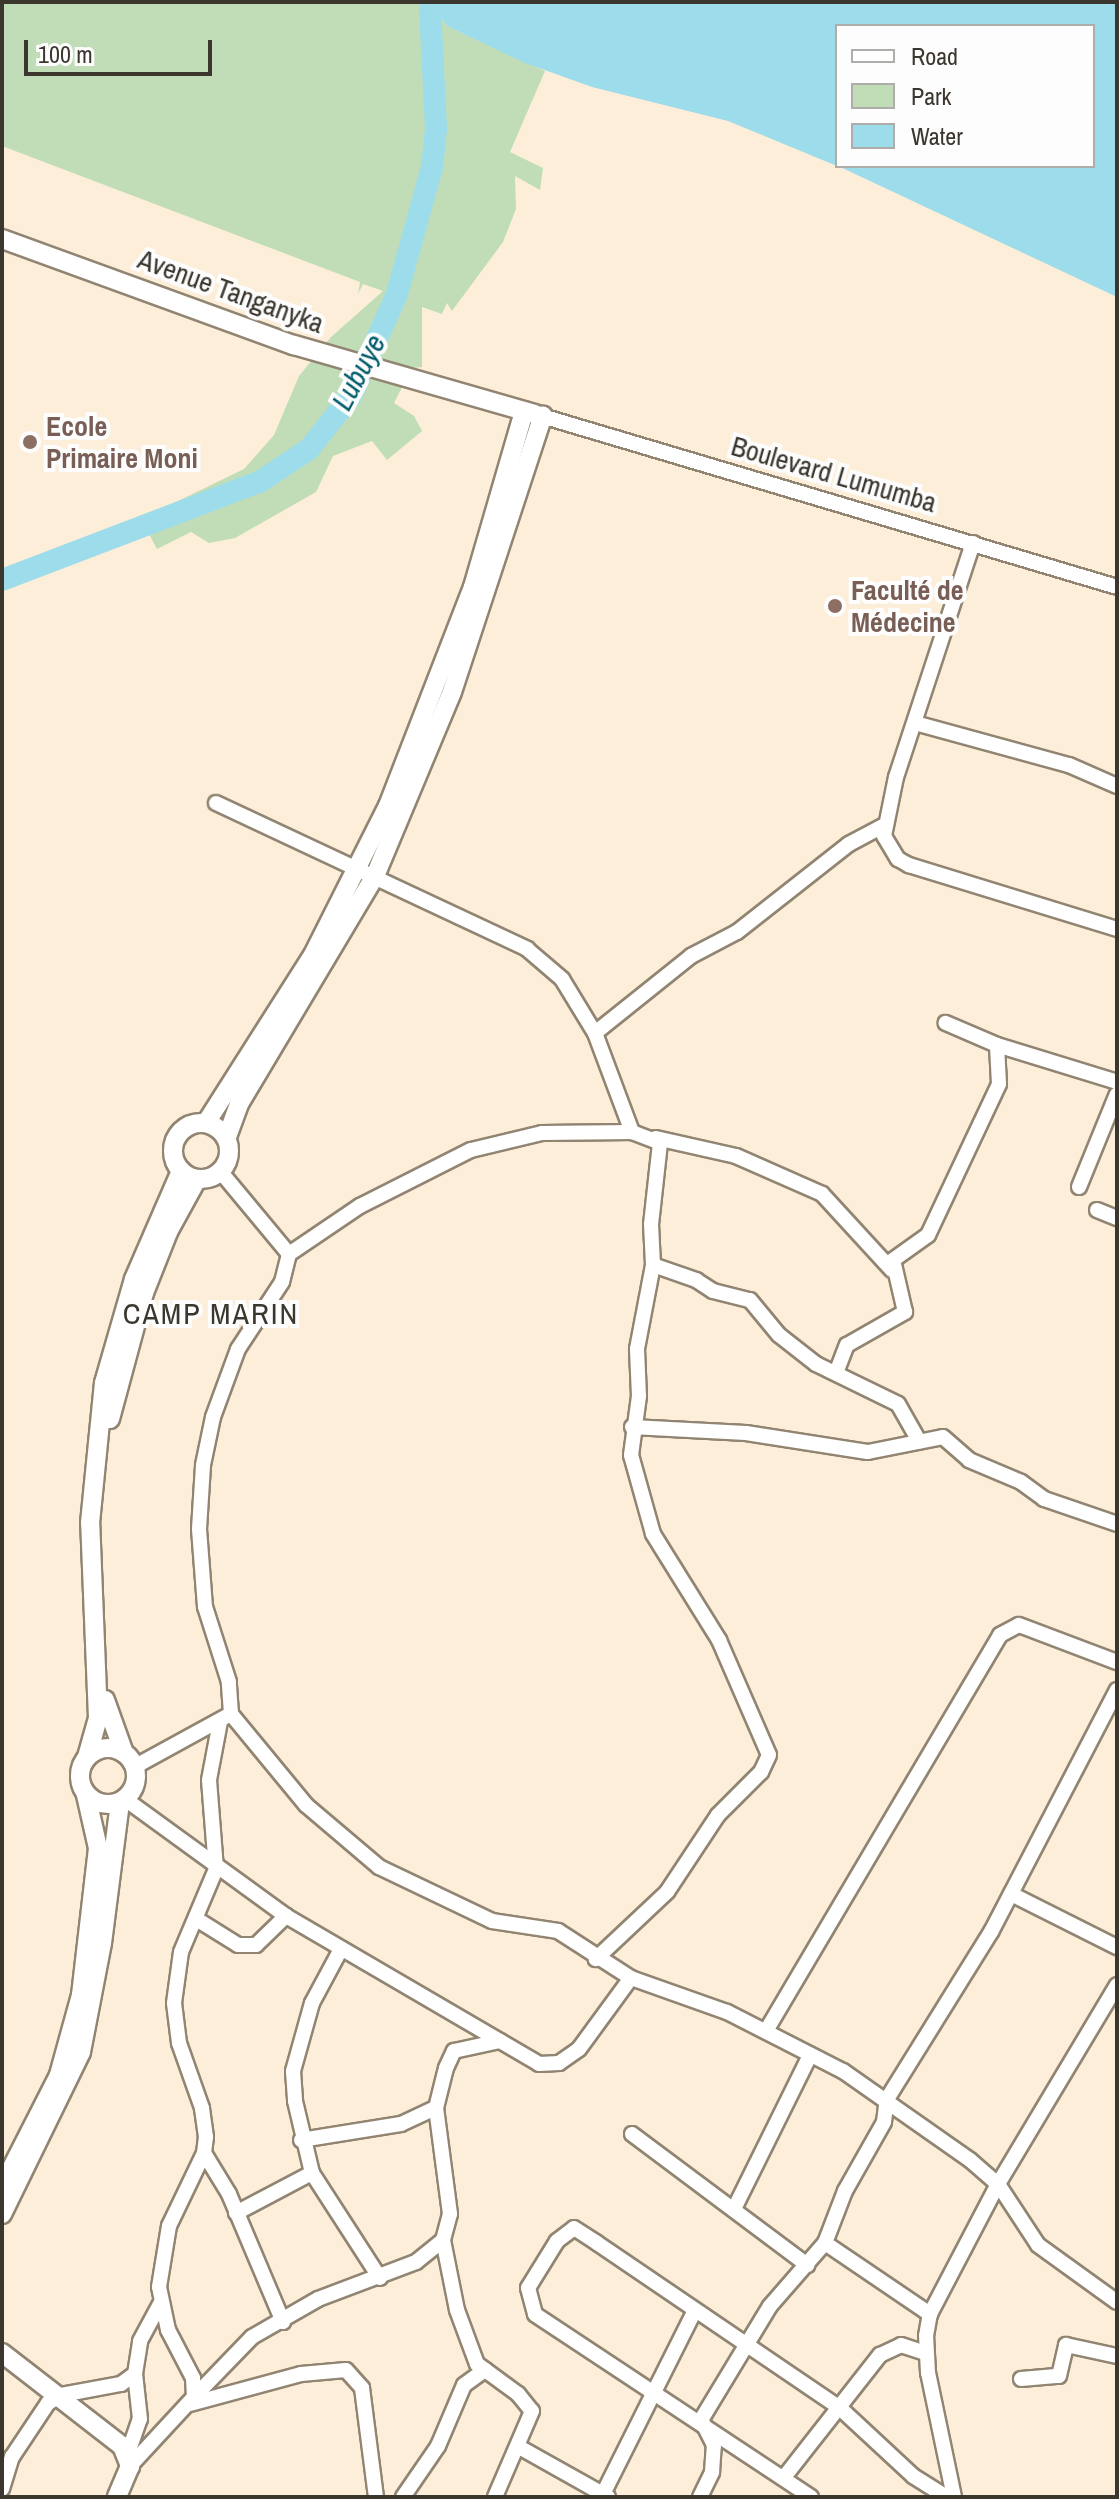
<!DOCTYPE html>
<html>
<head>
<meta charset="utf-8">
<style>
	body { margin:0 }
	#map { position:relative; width:1119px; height:2499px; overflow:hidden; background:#fceed9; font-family:"Archivo Narrow",sans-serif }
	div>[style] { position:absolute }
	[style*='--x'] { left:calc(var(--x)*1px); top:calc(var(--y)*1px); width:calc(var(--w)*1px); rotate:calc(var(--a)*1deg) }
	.green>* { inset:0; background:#c1ddb8 }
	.water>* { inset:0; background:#9ddcea }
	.river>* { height:22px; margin:-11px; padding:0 11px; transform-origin:11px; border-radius:11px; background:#9ddcea }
	.roads { filter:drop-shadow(2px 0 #918572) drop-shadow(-2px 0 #918572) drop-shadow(0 2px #918572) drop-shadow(0 -2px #918572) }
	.minor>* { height:14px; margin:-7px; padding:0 7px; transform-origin:7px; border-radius:7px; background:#fff }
	.tertiary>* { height:18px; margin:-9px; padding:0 9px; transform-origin:9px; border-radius:9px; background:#fff }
	.tertiary>.ring { margin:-9px; padding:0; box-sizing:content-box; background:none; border:18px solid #fff; border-radius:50% }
	.dots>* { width:22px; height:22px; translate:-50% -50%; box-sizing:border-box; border:4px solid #fdfdfd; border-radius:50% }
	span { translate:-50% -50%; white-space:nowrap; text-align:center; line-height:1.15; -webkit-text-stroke:8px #fdfdfd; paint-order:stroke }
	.street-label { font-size:28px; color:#3b362e }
	.education-label { font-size:28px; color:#785e54; font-weight:700 }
	.left { translate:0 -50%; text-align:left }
	.water-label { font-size:30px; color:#005c6b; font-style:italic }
	.neighbourhood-label { font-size:30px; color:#3b362e; letter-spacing:2px }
	.frame { position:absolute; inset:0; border:4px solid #3b362e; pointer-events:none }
	.legend { position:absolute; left:835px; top:24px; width:260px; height:144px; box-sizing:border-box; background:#fdfdfd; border:2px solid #afadaa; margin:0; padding:10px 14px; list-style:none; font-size:24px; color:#3b362e }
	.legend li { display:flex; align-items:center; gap:16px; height:40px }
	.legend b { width:40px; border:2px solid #afadaa }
	.scale { position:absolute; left:24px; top:40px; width:188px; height:36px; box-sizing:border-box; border:4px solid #3b362e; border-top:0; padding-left:10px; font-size:24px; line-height:28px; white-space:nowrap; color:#3b362e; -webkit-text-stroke:6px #fdfdfd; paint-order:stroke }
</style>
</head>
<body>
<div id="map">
	<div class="green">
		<div style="clip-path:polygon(2px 2px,429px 2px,447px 26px,545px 71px,510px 152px,543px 168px,540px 190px,515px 176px,516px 209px,503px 242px,452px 311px,447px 303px,442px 314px,422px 307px,422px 367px,412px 368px,394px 403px,414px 416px,422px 431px,387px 460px,372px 441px,333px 456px,316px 492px,235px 538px,209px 543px,191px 532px,157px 549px,141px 519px,244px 469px,274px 435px,299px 376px,331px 337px,383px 291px,363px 284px,358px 294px,360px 282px,2px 146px)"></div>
	</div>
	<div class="water">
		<div style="clip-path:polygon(429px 2px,1117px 2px,1117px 297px,838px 166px,1093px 166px,1093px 26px,837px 26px,837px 166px,728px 121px,592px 87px,525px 63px,447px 26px)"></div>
	</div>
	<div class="river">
		<div style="--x:2;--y:580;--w:277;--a:-20.9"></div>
		<div style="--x:261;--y:481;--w:58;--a:-33.7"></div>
		<div style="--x:309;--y:449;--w:68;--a:-51.6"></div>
		<div style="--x:351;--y:396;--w:112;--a:-65.7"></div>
		<div style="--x:397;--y:294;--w:132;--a:-74.6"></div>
		<div style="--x:432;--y:167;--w:38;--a:-84"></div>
		<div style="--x:436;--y:129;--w:121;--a:-92.8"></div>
	</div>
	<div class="roads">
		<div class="minor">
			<div style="--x:535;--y:414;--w:607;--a:16.55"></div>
			<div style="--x:973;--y:543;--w:246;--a:108.2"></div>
			<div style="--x:896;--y:777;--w:60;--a:101.5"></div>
			<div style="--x:884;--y:836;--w:27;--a:59"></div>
			<div style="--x:898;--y:859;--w:13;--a:29"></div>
			<div style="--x:909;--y:865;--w:218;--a:17.1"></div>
			<div style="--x:915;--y:723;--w:160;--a:15.3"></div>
			<div style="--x:1069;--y:765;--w:52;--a:23.6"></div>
			<div style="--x:216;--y:803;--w:344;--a:25.1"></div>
			<div style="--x:527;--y:949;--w:46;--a:40.6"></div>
			<div style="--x:562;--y:979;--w:63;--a:58.6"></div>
			<div style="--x:595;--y:1033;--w:106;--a:69.5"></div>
			<div style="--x:595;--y:1033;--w:123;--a:-38.7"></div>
			<div style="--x:691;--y:956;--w:52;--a:-27.6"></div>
			<div style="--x:737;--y:932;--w:142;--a:-38.2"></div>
			<div style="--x:849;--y:844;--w:38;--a:-28"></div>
			<div style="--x:997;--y:1045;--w:126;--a:17.1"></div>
			<div style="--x:656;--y:1138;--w:82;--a:12.7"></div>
			<div style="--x:736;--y:1156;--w:94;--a:23.8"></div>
			<div style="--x:822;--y:1194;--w:103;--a:47.4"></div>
			<div style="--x:1079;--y:1187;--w:100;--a:-67.8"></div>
			<div style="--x:1097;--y:1210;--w:22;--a:22"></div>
			<div style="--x:289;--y:1254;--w:86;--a:-34.1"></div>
			<div style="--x:360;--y:1206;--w:124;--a:-26.8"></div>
			<div style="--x:471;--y:1150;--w:73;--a:-13.5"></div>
			<div style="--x:542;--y:1133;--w:90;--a:-0.6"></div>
			<div style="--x:632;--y:1132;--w:30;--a:21"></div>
			<div style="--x:660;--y:1143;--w:81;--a:96.3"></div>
			<div style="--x:651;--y:1224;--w:41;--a:87.2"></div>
			<div style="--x:653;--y:1265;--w:86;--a:100.8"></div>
			<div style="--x:637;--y:1349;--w:47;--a:87.6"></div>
			<div style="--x:639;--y:1396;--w:60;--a:97.7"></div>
			<div style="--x:631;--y:1455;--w:82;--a:74.4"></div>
			<div style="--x:653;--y:1534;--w:125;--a:58.1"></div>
			<div style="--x:719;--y:1640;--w:125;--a:66.5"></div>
			<div style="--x:769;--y:1755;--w:19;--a:115"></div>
			<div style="--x:761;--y:1772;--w:61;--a:135"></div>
			<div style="--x:718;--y:1815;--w:92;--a:123.5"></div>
			<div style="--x:667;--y:1892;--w:98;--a:136.7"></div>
			<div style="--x:653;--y:1265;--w:46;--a:19.2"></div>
			<div style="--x:696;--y:1280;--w:20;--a:33"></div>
			<div style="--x:713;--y:1291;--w:38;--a:14"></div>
			<div style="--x:750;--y:1300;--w:45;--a:50.4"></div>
			<div style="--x:779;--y:1335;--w:47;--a:38.1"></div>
			<div style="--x:816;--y:1364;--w:91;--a:26"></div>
			<div style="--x:898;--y:1404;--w:43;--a:60.4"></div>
			<div style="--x:836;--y:1373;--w:30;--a:-69"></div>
			<div style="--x:847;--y:1345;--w:67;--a:-29.6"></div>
			<div style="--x:905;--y:1312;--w:53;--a:-103"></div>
			<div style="--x:893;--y:1260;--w:43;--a:-35.5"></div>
			<div style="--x:928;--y:1235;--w:167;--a:-64.8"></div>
			<div style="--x:999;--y:1084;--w:39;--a:-93"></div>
			<div style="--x:997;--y:1045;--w:56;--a:-156.7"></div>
			<div style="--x:632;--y:1427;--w:114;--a:3"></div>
			<div style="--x:746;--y:1433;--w:123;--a:8.9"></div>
			<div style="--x:868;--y:1452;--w:76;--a:-11.3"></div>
			<div style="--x:943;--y:1437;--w:35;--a:41"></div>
			<div style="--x:969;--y:1460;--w:56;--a:22.9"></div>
			<div style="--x:1021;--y:1482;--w:29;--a:36"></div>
			<div style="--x:1044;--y:1499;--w:77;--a:18.9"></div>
			<div style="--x:231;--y:1714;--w:118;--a:50.5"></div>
			<div style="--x:306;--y:1805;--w:96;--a:40.3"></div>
			<div style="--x:379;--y:1867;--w:125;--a:25.5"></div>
			<div style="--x:492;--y:1921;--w:67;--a:8.6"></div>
			<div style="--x:558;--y:1931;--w:87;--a:32.8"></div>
			<div style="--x:631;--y:1978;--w:102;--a:19.5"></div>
			<div style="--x:727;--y:2012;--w:130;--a:27"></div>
			<div style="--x:843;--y:2071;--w:155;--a:35"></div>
			<div style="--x:970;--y:2160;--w:37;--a:41"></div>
			<div style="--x:998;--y:2184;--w:73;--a:56.7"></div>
			<div style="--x:1038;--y:2245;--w:97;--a:35.8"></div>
			<div style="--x:134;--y:1767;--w:111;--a:-28.7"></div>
			<div style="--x:231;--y:1714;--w:32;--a:-94"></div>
			<div style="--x:229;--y:1682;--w:79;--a:-107.7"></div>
			<div style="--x:205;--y:1607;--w:78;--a:-94.4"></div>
			<div style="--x:199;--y:1529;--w:64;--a:-86.4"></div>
			<div style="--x:203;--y:1465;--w:49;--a:-78.2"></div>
			<div style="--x:213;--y:1417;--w:72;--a:-69.8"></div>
			<div style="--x:238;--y:1349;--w:80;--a:-56.7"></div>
			<div style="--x:282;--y:1282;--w:29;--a:-76"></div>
			<div style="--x:289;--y:1254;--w:107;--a:-129.7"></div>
			<div style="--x:125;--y:1799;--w:199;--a:36"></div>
			<div style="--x:286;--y:1916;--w:293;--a:30.3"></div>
			<div style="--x:539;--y:2064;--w:20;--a:-3"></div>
			<div style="--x:559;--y:2063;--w:24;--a:-35"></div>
			<div style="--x:579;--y:2049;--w:88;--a:-53.8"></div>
			<div style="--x:1011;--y:1894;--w:119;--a:26.6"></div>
			<div style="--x:198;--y:1920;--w:47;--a:32"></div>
			<div style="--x:238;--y:1945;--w:18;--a:0"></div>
			<div style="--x:256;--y:1945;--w:42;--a:-44"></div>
			<div style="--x:341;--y:1949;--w:61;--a:118.2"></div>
			<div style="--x:312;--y:2003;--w:71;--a:105.6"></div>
			<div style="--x:293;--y:2071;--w:30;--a:86"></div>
			<div style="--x:295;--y:2101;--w:74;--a:76.7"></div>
			<div style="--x:312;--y:2173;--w:125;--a:57.1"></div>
			<div style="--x:766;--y:2031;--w:460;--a:-59.4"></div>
			<div style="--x:1000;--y:1635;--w:21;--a:-28"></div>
			<div style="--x:1019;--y:1625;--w:105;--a:20.7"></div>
			<div style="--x:632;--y:2134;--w:219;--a:36.8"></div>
			<div style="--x:301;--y:2140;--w:101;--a:-9.1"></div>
			<div style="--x:401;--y:2124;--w:38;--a:-25"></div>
			<div style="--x:204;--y:2153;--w:48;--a:58.6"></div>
			<div style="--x:229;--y:2194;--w:139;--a:67.1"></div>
			<div style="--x:734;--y:2209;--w:172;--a:-63.7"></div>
			<div style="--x:236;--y:2213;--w:86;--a:-27.8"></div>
			<div style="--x:443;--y:2240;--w:71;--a:78.7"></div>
			<div style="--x:457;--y:2310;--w:58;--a:69.7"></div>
			<div style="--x:477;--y:2364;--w:51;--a:36.2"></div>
			<div style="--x:518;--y:2394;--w:22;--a:51"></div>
			<div style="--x:532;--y:2411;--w:94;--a:113.3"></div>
			<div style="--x:825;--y:2243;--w:127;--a:34.1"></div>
			<div style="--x:1021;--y:2379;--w:38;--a:-5"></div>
			<div style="--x:1059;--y:2376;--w:32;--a:-77"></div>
			<div style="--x:1066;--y:2345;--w:52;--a:12.2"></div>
			<div style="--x:194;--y:2397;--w:83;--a:-46"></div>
			<div style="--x:252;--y:2337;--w:76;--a:-29.9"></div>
			<div style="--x:318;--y:2299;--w:105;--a:-20.7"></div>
			<div style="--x:416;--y:2262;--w:35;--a:-39"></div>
			<div style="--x:443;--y:2240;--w:27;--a:-75"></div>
			<div style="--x:450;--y:2214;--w:107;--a:-97.5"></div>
			<div style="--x:436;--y:2108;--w:41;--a:-76"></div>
			<div style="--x:446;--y:2068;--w:19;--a:-65"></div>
			<div style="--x:454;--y:2051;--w:47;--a:-12.3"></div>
			<div style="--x:190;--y:2404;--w:115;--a:-15.1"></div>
			<div style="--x:301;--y:2374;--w:45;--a:-5.1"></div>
			<div style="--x:346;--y:2370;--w:24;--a:48"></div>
			<div style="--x:362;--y:2388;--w:110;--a:82.7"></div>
			<div style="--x:519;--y:2447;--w:102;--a:29.3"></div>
			<div style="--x:127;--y:2456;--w:39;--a:-71"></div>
			<div style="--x:140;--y:2419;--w:45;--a:-96.3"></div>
			<div style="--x:135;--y:2374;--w:33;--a:-81"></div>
			<div style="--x:140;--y:2341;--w:42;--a:-61.6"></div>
			<div style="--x:130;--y:2466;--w:94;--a:-47.2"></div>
			<div style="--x:194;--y:2397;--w:19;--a:-93"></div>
			<div style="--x:193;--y:2378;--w:54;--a:-117.5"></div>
			<div style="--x:168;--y:2330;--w:44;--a:-101.8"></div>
			<div style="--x:159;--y:2287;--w:62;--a:-80.7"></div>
			<div style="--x:169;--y:2226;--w:81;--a:-64.4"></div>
			<div style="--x:204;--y:2153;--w:16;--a:-83"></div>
			<div style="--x:206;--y:2137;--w:29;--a:-98"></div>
			<div style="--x:202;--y:2108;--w:69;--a:-109.5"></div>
			<div style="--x:179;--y:2043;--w:40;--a:-97.1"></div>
			<div style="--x:174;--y:2003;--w:51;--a:-82.2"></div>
			<div style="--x:181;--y:1952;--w:90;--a:-67.1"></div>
			<div style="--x:216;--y:1869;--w:89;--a:-94.5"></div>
			<div style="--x:209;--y:1780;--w:59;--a:-79.3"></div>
			<div style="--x:785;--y:2476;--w:154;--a:-51.9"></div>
			<div style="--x:880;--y:2355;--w:23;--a:-25"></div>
			<div style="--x:901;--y:2345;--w:26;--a:18"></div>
			<div style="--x:2;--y:2489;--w:34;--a:-73"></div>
			<div style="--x:12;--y:2457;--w:65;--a:-56.3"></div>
			<div style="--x:48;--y:2403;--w:15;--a:-32"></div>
			<div style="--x:61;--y:2395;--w:61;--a:-10.4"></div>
			<div style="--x:121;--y:2384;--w:17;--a:-36"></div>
			<div style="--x:603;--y:2494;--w:203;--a:-63.4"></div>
			<div style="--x:403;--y:2497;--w:62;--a:-55.5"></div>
			<div style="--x:438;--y:2446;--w:66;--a:-66.9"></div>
			<div style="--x:464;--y:2385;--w:26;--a:-36"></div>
			<div style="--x:700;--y:2497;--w:28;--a:-64"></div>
			<div style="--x:712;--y:2472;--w:27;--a:-86"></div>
			<div style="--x:714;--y:2445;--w:28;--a:-117"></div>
			<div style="--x:701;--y:2420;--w:133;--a:-58.8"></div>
			<div style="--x:770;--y:2306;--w:84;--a:-48.9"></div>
			<div style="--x:825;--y:2243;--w:56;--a:-69"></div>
			<div style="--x:845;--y:2191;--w:79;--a:-60.5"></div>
			<div style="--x:884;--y:2122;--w:23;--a:-83"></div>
			<div style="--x:887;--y:2099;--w:197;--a:-58.1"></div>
			<div style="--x:991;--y:1932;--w:273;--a:-62.5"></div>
			<div style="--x:811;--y:2497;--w:331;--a:-146.5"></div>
			<div style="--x:535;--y:2314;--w:27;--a:-105"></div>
			<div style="--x:528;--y:2288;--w:55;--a:-58.3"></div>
			<div style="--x:557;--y:2241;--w:21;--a:-37"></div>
			<div style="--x:574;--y:2228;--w:27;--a:33"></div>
			<div style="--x:597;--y:2243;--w:295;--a:34.2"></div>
			<div style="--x:841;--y:2409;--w:98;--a:42.9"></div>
			<div style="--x:913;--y:2476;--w:40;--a:32"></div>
			<div style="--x:954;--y:2497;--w:127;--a:-101.8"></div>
			<div style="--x:928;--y:2373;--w:37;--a:-93"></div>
			<div style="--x:926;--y:2336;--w:22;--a:-80"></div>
			<div style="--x:930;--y:2314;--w:147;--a:-62.4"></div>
			<div style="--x:998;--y:2184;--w:232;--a:-59.1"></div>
		</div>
		<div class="tertiary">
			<div style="--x:2;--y:239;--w:311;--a:20"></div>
			<div style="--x:294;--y:345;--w:251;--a:16"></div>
			<div class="ring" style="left:173px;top:1123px;width:38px;height:38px"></div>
			<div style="--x:206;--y:1123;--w:199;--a:-57.5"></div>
			<div style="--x:313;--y:955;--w:167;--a:-63.3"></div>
			<div style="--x:388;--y:806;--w:235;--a:-68.8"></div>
			<div style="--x:473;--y:587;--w:183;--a:-73.8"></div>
			<div style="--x:227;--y:1137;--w:35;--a:-70"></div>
			<div style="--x:239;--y:1104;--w:265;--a:-59.2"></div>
			<div style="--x:375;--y:876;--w:199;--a:-67.3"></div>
			<div style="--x:452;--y:692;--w:291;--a:-71.8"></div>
			<div style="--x:110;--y:1419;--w:131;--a:-74.9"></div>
			<div style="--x:144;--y:1293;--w:66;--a:-68.5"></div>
			<div style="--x:168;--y:1232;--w:60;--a:-61.3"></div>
			<div style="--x:105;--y:1700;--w:56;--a:70.3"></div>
			<div class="ring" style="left:80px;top:1748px;width:38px;height:38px"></div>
			<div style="--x:87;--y:1757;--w:41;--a:-74.2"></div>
			<div style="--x:98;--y:1718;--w:195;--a:-92.3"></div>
			<div style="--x:90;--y:1523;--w:141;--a:-84.3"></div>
			<div style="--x:104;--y:1383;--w:108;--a:-73.9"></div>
			<div style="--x:134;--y:1279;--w:118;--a:-66.5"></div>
			<div style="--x:2;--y:2187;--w:126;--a:-63"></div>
			<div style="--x:59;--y:2075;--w:83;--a:-74.6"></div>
			<div style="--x:81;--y:1995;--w:148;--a:-83.4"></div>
			<div style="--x:98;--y:1848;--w:54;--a:-102.8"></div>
			<div style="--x:2;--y:2214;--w:180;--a:-64"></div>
			<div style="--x:81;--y:2052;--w:111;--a:-79.1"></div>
			<div style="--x:102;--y:1943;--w:142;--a:-82.7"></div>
			<div style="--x:2;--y:2353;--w:152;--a:37.8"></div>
			<div style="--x:122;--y:2446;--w:22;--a:68"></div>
			<div style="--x:130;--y:2466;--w:34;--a:113"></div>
		</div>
	</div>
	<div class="dots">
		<div style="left:30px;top:442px;background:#8d6e63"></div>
		<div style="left:835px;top:606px;background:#8d6e63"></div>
	</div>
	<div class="street-label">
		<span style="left:231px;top:291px;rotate:20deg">Avenue Tanganyka</span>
		<span style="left:834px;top:474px;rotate:16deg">Boulevard Lumumba</span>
	</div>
	<div class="education-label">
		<span class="left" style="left:46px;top:442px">Ecole<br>Primaire Moni</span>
		<span class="left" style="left:851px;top:606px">Faculté de<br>Médecine</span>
	</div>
	<div class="water-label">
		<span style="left:358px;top:372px;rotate:-62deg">Lubuye</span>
	</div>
	<div class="neighbourhood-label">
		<span style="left:211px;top:1313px">CAMP MARIN</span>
	</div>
	<div class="frame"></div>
	<ul class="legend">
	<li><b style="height:10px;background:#fff"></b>Road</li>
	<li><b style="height:22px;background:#c1ddb8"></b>Park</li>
	<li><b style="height:22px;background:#9ddcea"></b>Water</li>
	</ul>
	<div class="scale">100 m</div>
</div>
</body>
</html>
